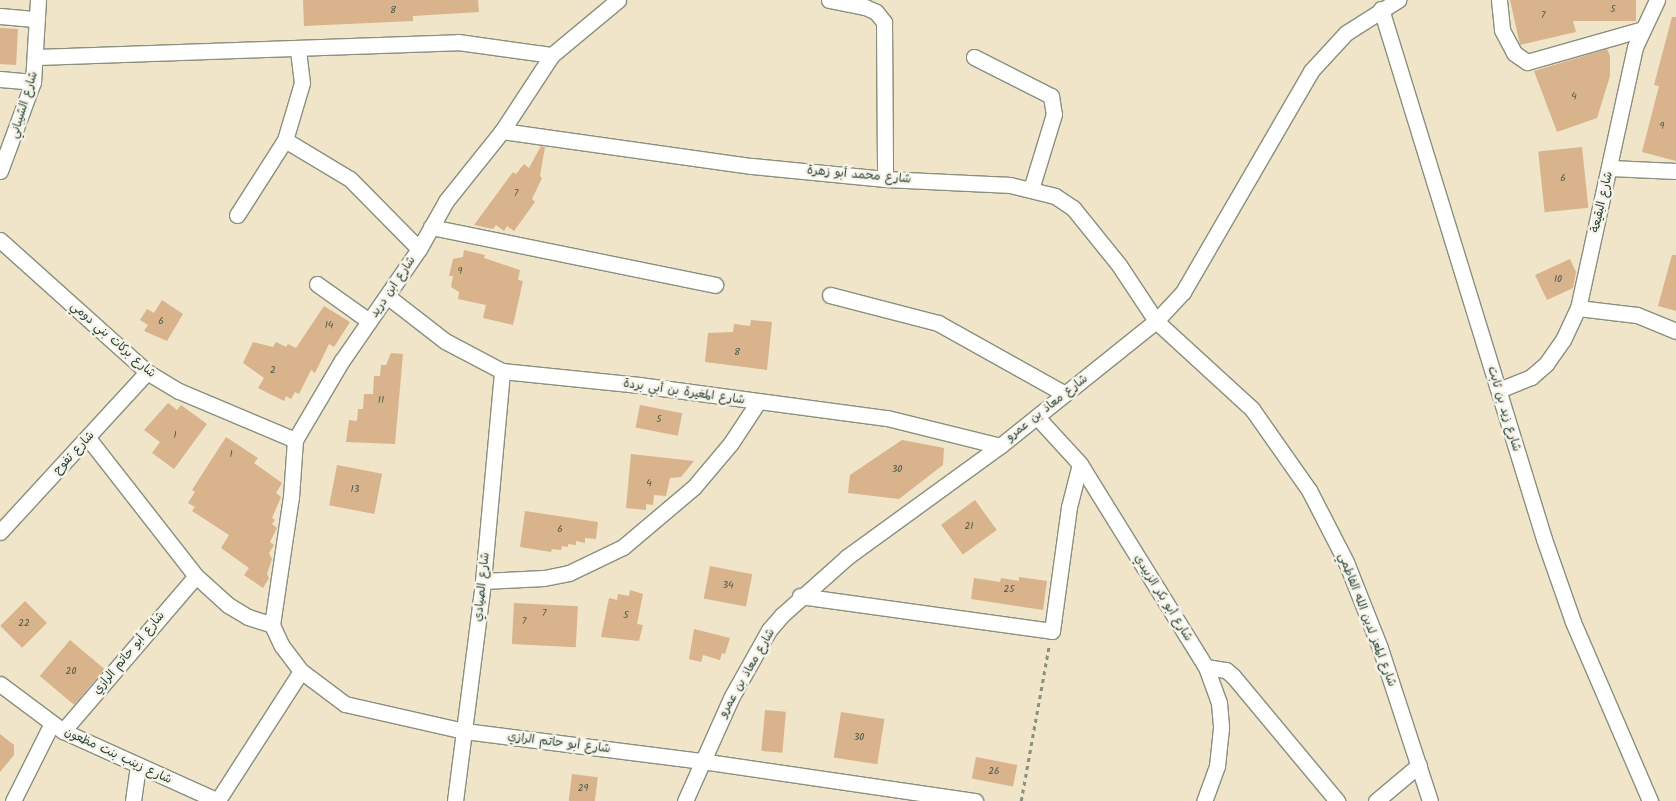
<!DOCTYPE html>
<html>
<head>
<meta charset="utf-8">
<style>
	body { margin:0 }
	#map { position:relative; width:1676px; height:801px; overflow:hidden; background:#f0e4c9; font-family:Kalam,"Playpen Sans Arabic",sans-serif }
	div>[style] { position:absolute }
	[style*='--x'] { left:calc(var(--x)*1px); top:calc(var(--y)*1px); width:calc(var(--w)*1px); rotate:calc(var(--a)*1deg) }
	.building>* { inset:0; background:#d8b38b; transform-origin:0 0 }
	.path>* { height:2.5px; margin-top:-1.25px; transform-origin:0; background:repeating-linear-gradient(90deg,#88907e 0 4px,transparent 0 8px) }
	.roads { filter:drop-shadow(1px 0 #88907e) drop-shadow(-1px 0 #88907e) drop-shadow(0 1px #88907e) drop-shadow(0 -1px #88907e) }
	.minor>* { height:15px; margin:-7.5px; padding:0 7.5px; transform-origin:7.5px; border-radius:7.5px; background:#fff }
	span { translate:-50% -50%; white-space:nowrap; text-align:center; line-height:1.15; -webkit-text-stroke:5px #f7f3e8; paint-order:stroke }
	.number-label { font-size:10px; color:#4d5a4a }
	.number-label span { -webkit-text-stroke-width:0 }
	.street-label { font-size:12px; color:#1f3d34 }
</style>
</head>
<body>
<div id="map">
	<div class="building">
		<div style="clip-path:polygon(303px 0,478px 0,479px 12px,413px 16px,413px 21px,304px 26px)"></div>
		<div style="clip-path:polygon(1510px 0,1636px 0,1636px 21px,1573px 21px,1576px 32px,1520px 45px)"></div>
		<div style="clip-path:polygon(1672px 17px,1676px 17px,1676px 161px,1642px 152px,1659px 86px,1654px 85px)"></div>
		<div style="left:0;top:28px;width:18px;height:36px;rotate:3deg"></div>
		<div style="clip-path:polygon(1607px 49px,1610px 56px,1610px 76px,1597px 118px,1557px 132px,1534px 71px)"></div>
		<div style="clip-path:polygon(541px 146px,545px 147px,540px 176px,542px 178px,532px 199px,535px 202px,514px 231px,507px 226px,504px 231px,496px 225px,493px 229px,474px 225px,513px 172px,516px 174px,524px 164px,529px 168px)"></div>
		<div style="left:1582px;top:147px;width:61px;height:44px;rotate:84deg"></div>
		<div style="clip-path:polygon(464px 250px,485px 255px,484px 258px,520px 270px,518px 280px,523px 281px,513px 325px,483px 318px,486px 305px,458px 299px,459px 292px,451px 287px,453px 276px,449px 276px,453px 259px,463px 257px)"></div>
		<div style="clip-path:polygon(1672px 255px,1676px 255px,1676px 311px,1658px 306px)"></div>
		<div style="clip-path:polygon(1570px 259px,1576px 272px,1573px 288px,1547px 300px,1535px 275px)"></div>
		<div style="clip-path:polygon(162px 300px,183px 314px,167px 341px,144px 331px,148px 325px,140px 320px,147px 309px,154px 313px)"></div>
		<div style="clip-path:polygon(324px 306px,350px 322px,334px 347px,329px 344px,315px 373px,311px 370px,299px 394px,295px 392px,291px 399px,286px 396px,284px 401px,258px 388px,264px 378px,243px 363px,253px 342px,273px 347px,276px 342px,286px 347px,288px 344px,296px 348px)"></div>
		<div style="clip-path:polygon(751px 320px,772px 322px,767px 370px,705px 362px,708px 333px,733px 332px,734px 324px,750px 326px)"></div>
		<div style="clip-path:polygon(391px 353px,403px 354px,395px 444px,346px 442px,349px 420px,357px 421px,358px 409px,363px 409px,364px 394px,373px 394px,374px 376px,380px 376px,381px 365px,386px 365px)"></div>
		<div style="clip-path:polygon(168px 403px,177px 410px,181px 405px,207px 424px,174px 469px,152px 453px,160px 442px,144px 430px)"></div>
		<div style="left:640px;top:405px;width:43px;height:23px;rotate:11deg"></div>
		<div style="clip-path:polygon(226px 437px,258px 458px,254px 463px,282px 483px,276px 493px,281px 497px,272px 518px,275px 520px,272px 524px,277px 528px,270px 542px,274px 545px,269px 553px,272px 559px,267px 574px,269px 578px,263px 588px,244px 575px,249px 568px,221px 548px,229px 535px,192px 511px,195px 507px,188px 503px,195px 492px,192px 490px)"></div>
		<div style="clip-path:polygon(902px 440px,944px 448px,943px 465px,899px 499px,848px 493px,850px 475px)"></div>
		<div style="clip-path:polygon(631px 454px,694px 461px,681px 477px,670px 478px,666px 496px,654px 495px,653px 505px,646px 504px,646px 510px,626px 508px)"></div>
		<div style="left:337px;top:465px;width:46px;height:41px;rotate:11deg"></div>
		<div style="left:975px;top:500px;width:37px;height:42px;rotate:54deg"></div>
		<div style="clip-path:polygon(525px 511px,598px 522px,596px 539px,585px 538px,585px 543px,576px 541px,576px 545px,568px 544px,568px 547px,562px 546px,561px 550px,552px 549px,551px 552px,520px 547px)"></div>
		<div style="left:710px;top:566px;width:43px;height:33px;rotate:11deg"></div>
		<div style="clip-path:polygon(1019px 577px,1047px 581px,1043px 610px,971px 599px,974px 578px,1000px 582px,1001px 578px,1019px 581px)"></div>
		<div style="clip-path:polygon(630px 590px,643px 594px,637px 624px,643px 625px,639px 641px,601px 637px,609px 598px,617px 600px,618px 594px,629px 596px)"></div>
		<div style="left:25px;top:601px;width:31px;height:35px;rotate:45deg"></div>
		<div style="left:514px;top:603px;width:64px;height:41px;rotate:3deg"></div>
		<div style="clip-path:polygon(694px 629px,730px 638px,725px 654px,722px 653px,720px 660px,703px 655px,701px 662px,689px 659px)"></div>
		<div style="left:70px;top:640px;width:45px;height:47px;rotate:40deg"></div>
		<div style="left:765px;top:710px;width:21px;height:41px;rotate:5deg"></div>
		<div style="left:841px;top:712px;width:44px;height:46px;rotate:9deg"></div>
		<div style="clip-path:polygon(0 734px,14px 745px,14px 755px,0 772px)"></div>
		<div style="left:976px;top:757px;width:42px;height:22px;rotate:11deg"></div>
		<div style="left:572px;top:774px;width:26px;height:27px;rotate:7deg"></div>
	</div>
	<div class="path">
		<div style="--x:1021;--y:801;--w:158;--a:-79.8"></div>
	</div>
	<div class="roads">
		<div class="minor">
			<div style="--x:829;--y:0;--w:37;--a:11"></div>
			<div style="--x:865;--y:7;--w:12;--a:24"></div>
			<div style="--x:876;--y:12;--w:13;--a:51"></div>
			<div style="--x:884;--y:22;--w:157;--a:89.6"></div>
			<div style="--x:1499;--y:0;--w:30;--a:84"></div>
			<div style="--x:1502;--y:30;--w:26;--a:62"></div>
			<div style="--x:1514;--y:53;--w:16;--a:35"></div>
			<div style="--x:1527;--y:62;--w:121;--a:-15.9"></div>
			<div style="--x:1657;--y:0;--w:52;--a:115.1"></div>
			<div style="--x:1635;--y:47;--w:267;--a:102.3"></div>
			<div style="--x:1578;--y:308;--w:59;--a:6.8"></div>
			<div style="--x:1637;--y:315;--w:42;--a:22.3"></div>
			<div style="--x:1381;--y:9;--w:554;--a:72.9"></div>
			<div style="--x:1544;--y:539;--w:88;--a:70.7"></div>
			<div style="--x:1573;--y:622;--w:195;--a:66.7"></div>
			<div style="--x:0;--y:16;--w:37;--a:5"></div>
			<div style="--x:37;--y:57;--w:421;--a:-2"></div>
			<div style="--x:458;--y:42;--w:95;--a:7.9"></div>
			<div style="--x:974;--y:57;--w:86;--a:26.9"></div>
			<div style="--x:1051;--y:96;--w:18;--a:81"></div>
			<div style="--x:1054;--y:114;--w:78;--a:107"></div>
			<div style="--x:0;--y:79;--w:33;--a:5"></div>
			<div style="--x:502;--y:131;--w:252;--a:8"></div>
			<div style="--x:752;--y:166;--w:134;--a:5.6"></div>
			<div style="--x:885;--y:179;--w:125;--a:2.7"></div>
			<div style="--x:1010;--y:185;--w:46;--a:13.7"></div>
			<div style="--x:1055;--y:196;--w:22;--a:34"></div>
			<div style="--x:1073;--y:208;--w:73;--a:51.1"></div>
			<div style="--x:1119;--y:265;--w:67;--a:56.5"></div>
			<div style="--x:1156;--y:321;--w:130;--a:42.5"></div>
			<div style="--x:1252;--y:409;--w:99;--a:54.9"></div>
			<div style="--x:1309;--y:490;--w:81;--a:62.8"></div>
			<div style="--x:1346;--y:562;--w:92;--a:68.4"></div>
			<div style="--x:1380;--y:648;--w:161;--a:71.9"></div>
			<div style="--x:285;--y:140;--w:76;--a:31"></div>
			<div style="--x:350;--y:179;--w:98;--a:45.4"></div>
			<div style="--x:1610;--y:168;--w:66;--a:2.6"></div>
			<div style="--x:0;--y:171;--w:95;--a:-69.7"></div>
			<div style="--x:33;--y:82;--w:82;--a:-86.5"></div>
			<div style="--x:237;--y:215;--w:89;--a:-57.4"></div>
			<div style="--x:285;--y:140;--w:59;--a:-73.4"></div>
			<div style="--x:302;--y:83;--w:33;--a:-97"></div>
			<div style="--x:431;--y:227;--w:290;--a:11.5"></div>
			<div style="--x:0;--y:240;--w:198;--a:41.9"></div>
			<div style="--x:147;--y:372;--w:37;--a:31"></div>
			<div style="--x:179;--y:391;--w:126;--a:22.9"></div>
			<div style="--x:317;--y:284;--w:64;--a:35.4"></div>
			<div style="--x:830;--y:295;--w:112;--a:14.5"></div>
			<div style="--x:938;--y:323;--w:145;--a:29.2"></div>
			<div style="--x:387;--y:296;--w:73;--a:37.8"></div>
			<div style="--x:445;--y:341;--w:64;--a:27.8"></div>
			<div style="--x:502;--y:371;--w:138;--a:5.8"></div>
			<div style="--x:639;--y:385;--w:250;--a:7.6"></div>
			<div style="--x:887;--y:418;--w:116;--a:13.9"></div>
			<div style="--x:1499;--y:390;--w:35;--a:-22"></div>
			<div style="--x:1531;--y:377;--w:20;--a:-41"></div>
			<div style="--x:1546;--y:364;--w:29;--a:-55"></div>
			<div style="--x:1563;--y:340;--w:35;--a:-65"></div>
			<div style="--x:1037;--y:417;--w:64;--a:47.5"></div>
			<div style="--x:1080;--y:464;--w:239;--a:58.2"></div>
			<div style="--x:1206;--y:667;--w:38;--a:70"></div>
			<div style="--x:1219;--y:703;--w:25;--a:85"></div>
			<div style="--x:1221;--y:728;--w:38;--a:96"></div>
			<div style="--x:1217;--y:766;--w:37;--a:110"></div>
			<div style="--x:88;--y:438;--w:175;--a:52"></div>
			<div style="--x:196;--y:576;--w:43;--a:42.2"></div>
			<div style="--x:228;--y:605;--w:23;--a:31"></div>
			<div style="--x:248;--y:617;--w:25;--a:18"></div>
			<div style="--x:272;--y:625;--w:23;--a:65"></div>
			<div style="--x:282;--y:646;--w:31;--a:53"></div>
			<div style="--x:301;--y:671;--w:55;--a:36.9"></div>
			<div style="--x:345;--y:704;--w:122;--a:12.8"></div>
			<div style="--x:464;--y:731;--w:239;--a:7.2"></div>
			<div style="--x:701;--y:761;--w:277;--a:8.3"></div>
			<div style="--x:0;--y:532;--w:217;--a:-47.4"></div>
			<div style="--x:483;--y:581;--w:61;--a:-2.8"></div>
			<div style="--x:544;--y:578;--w:25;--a:-11"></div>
			<div style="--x:569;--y:573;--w:60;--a:-25.7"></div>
			<div style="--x:623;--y:547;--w:93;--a:-40.2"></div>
			<div style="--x:694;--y:487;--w:57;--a:-49.9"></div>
			<div style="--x:731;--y:443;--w:49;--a:-56.6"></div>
			<div style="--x:800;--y:596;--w:254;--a:7.9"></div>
			<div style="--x:1052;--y:631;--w:125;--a:-82.2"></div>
			<div style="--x:1069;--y:507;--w:44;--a:-75.7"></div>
			<div style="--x:272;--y:625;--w:129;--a:-81.6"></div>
			<div style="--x:291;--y:497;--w:57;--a:-86"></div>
			<div style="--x:295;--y:440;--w:91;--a:-59.5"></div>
			<div style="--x:341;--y:362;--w:137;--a:-55.4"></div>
			<div style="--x:419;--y:249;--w:55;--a:-60.6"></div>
			<div style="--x:446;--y:201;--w:90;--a:-51.3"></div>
			<div style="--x:502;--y:131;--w:91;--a:-56.7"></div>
			<div style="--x:552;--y:55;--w:86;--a:-39.8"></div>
			<div style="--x:1206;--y:667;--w:20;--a:9"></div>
			<div style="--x:1226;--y:670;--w:9;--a:41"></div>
			<div style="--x:1233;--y:676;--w:163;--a:50.2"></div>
			<div style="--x:0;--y:684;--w:79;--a:36.7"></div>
			<div style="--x:63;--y:731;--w:170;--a:24.3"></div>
			<div style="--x:63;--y:731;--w:204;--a:-49.4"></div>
			<div style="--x:218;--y:800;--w:153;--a:-57.2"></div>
			<div style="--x:13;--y:801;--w:87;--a:-63.4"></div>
			<div style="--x:133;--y:801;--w:35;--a:-82"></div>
			<div style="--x:455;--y:801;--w:222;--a:-82.7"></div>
			<div style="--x:483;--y:581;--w:211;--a:-84.8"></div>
			<div style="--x:685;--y:801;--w:113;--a:-65.9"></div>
			<div style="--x:731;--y:698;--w:78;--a:-60.8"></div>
			<div style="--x:769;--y:630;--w:20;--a:-49"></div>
			<div style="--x:782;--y:615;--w:87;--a:-41.7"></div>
			<div style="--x:847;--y:557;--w:189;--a:-36"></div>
			<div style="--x:1000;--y:446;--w:200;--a:-38.7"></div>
			<div style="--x:1156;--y:321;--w:40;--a:-47"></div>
			<div style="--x:1183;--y:292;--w:255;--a:-59.9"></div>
			<div style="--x:1311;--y:71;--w:52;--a:-47.4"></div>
			<div style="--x:1346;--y:33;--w:62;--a:-32.4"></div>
			<div style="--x:1376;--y:801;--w:56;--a:-39.9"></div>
		</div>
	</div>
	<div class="number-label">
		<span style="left:1613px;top:10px">5</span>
		<span style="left:393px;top:11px">8</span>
		<span style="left:1543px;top:16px">7</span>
		<span style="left:1574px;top:97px">4</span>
		<span style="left:1662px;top:127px">9</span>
		<span style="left:1563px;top:179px">6</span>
		<span style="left:516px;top:194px">7</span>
		<span style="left:460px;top:272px">9</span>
		<span style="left:1558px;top:280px">10</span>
		<span style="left:161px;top:322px">6</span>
		<span style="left:329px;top:326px">14</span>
		<span style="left:737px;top:353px">8</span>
		<span style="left:273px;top:371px">2</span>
		<span style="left:381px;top:401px">11</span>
		<span style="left:659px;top:420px">5</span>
		<span style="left:175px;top:436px">1</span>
		<span style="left:231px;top:455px">1</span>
		<span style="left:897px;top:470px">30</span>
		<span style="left:649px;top:484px">4</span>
		<span style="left:355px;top:490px">13</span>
		<span style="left:969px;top:527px">21</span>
		<span style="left:560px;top:530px">6</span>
		<span style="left:728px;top:586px">34</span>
		<span style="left:1009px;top:590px">25</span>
		<span style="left:544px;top:614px">7</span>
		<span style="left:626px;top:616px">5</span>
		<span style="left:524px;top:622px">7</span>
		<span style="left:24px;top:624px">22</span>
		<span style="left:71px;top:672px">20</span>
		<span style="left:859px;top:738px">30</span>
		<span style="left:994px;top:772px">26</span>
		<span style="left:583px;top:789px">29</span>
	</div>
	<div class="street-label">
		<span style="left:24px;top:105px;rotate:-73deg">شارع الشيباني</span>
		<span style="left:859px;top:175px;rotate:5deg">شارع محمد أبو زهرة</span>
		<span style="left:1602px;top:202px;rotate:-77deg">شارع البقيعة</span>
		<span style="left:393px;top:287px;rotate:-56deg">شارع ابن دريد</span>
		<span style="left:113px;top:340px;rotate:41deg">شارع بركات بني دومي</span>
		<span style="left:684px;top:392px;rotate:8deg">شارع المغيرة بن أبي بردة</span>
		<span style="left:1047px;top:408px;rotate:-38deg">شارع معاذ بن عمرو</span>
		<span style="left:1504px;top:409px;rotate:73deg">شارع زيد بن ثابت</span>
		<span style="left:74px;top:453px;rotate:-47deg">شارع تفوح</span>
		<span style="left:482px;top:587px;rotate:-84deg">شارع الصيادي</span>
		<span style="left:1163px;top:598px;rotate:58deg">شارع أبو بكر الزبيدي</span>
		<span style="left:1367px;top:620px;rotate:69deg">شارع المعز لدين الله الفاطمي</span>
		<span style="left:129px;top:653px;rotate:-50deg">شارع أبو حاتم الرازي</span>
		<span style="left:747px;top:673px;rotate:-60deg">شارع معاذ بن عمرو</span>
		<span style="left:559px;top:743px;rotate:7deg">شارع أبو حاتم الرازي</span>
		<span style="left:118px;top:756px;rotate:25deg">شارع زينب بنت مظعون</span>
	</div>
</div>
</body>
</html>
